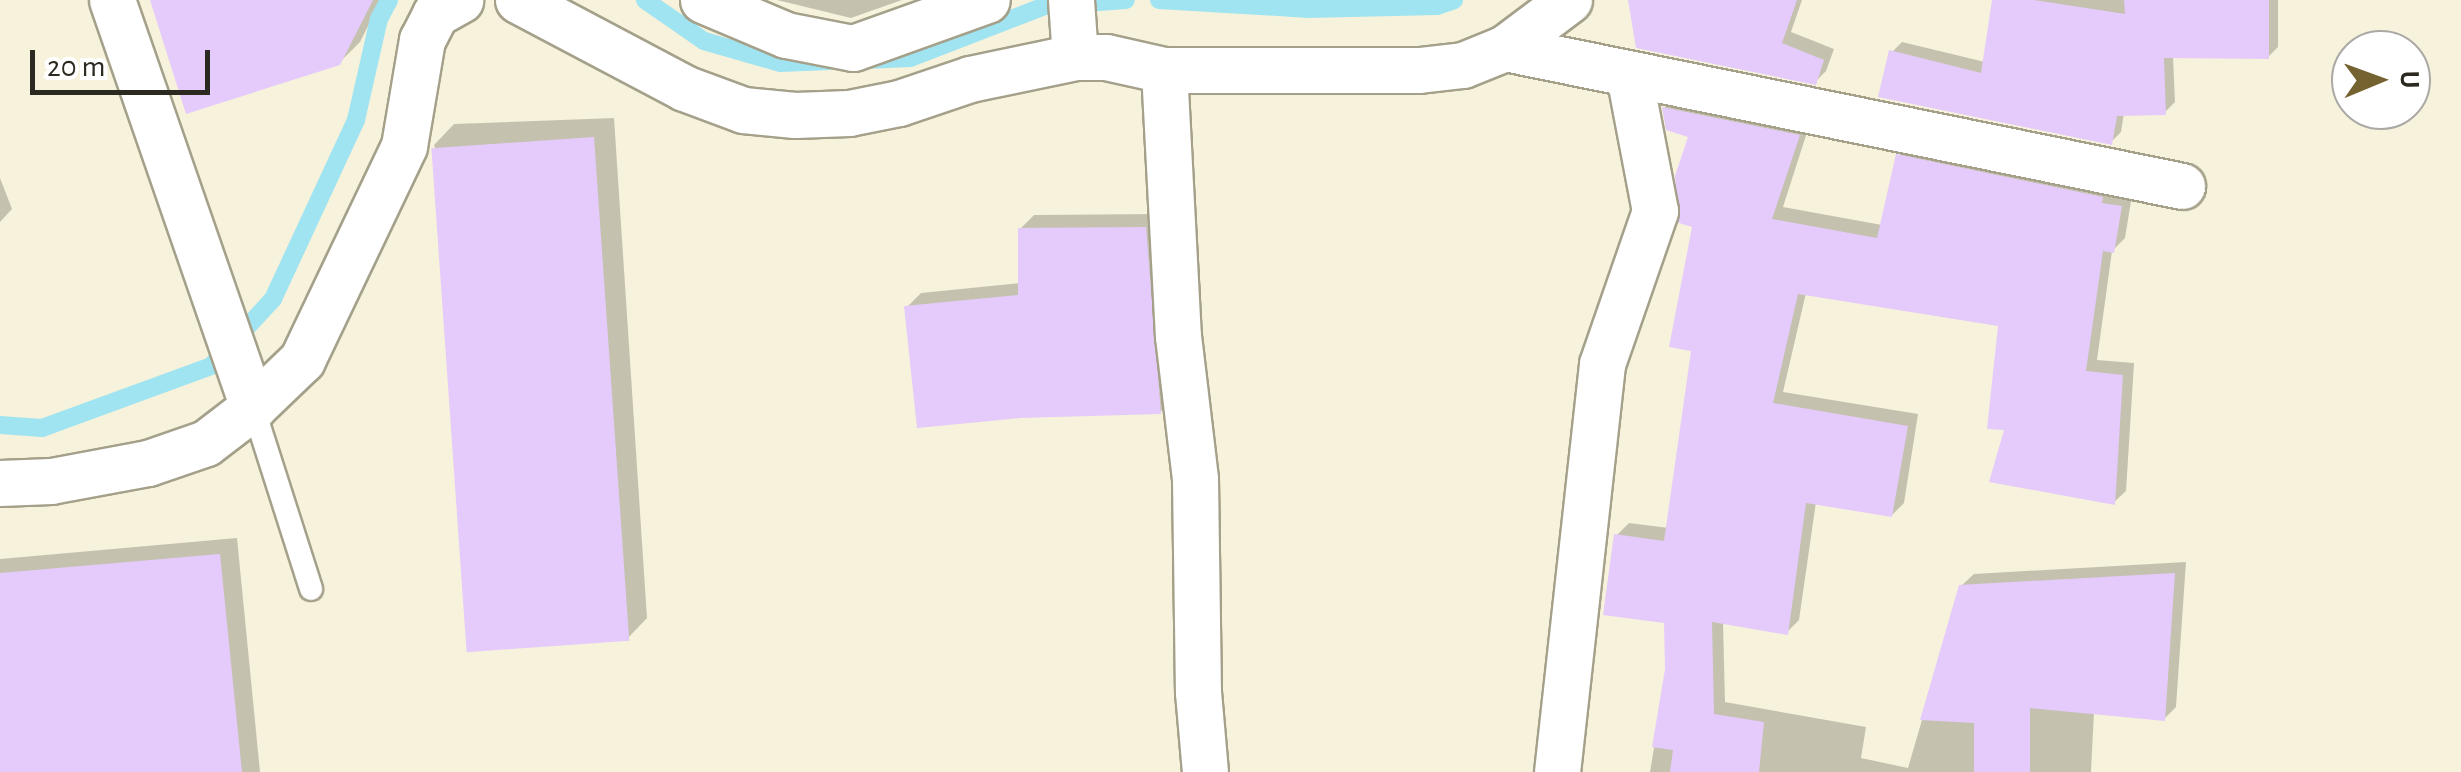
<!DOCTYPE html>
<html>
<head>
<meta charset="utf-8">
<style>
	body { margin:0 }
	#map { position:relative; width:2461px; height:772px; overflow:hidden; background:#f7f2db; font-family:"Alegreya Sans",sans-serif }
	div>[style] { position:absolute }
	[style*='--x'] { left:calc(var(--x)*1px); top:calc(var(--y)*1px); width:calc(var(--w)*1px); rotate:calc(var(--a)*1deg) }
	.shadow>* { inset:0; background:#0003 }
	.stream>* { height:18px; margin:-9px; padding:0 9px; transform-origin:9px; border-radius:9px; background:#a0e4f2 }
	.building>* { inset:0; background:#e4cbfc; transform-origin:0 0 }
	.roads { filter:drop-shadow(2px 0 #a4a08a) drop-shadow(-2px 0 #a4a08a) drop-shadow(0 2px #a4a08a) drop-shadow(0 -2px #a4a08a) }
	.service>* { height:22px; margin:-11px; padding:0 11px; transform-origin:11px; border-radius:11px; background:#fff }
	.minor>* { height:45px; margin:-22.5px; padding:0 22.5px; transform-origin:22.5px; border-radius:22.5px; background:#fff }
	span { translate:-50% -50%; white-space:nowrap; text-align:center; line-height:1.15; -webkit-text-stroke:9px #fff; paint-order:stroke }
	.north { position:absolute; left:2331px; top:30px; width:100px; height:100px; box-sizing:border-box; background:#fff; border:2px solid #aaa9a6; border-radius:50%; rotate:89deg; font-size:28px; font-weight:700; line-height:40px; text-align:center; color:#2b2920 }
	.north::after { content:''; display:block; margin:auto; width:35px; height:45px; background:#746231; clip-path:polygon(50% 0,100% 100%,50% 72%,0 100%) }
	.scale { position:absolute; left:30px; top:50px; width:180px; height:45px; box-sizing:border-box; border:5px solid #2b2920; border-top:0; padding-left:12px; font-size:30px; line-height:35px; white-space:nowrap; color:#2b2920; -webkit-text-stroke:8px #fff; paint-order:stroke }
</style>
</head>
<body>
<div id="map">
	<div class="shadow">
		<div style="clip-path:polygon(153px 0,381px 0,360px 42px,339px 63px)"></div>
		<div style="clip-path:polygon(777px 0,902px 0,851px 18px)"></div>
		<div style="clip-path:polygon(1631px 0,1802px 0,1791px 32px,1834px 49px,1826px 71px,1815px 82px)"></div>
		<div style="clip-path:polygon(1995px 0,2278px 0,2278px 47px,2268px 57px,2173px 56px,2175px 102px,2165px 112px,2124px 113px,2121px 132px,2111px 142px,1892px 52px,1902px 42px,1985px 62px)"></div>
		<div style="clip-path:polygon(1676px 96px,1810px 123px,1783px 207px,1882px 225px,1898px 156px,1910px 144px,2132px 195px,2125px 238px,2112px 251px,2097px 360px,2134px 363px,2126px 491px,2114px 502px,2007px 428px,2000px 323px,1806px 293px,1783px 392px,1918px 414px,1904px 503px,1892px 515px,1816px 502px,1799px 620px,1787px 632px,1723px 622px,1725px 702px,1866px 727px,1861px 758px,1908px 768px,1961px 586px,1974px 574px,2186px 562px,2176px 707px,2164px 719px,2094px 712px,2091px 772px,1650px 772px,1667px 669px,1666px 621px,1617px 535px,1629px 523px,1669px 528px,1694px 349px,1692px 135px,1664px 108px)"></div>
		<div style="clip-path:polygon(614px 118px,647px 618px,627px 639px,434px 145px,454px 124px)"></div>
		<div style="clip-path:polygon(0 178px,12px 209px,0 222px)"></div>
		<div style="clip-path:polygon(1159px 214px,1174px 398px,1160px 412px,907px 307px,921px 293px,1021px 283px,1020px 229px,1034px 215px)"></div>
		<div style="clip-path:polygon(237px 538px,260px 772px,0 772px,0 559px)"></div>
	</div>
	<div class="stream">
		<div style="--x:645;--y:0;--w:72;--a:34.8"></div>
		<div style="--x:704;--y:41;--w:79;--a:16.1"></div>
		<div style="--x:780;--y:63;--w:49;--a:-2.3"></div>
		<div style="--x:1159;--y:0;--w:150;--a:3.4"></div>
		<div style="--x:1309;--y:9;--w:128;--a:-1.3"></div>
		<div style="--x:1437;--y:6;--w:18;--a:-19"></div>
		<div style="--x:865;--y:60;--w:45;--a:-2.5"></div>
		<div style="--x:910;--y:58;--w:145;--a:-21.1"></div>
		<div style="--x:1045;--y:6;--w:81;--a:-4.2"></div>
		<div style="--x:0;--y:425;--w:42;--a:4.1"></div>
		<div style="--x:42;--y:428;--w:180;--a:-20.1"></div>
		<div style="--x:211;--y:366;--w:91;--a:-47.2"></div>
		<div style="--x:273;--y:299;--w:197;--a:-65.1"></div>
		<div style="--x:356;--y:120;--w:104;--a:-77.2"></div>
		<div style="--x:379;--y:19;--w:21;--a:-62"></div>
	</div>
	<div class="building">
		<div style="clip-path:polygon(150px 0,373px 0,340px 65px,186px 114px)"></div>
		<div style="clip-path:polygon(1628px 0,1797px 0,1782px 43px,1824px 60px,1816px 85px,1636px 48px)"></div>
		<div style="clip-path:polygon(1992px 0,2034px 0,2125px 14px,2124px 0,2269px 0,2269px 59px,2164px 58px,2166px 115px,2117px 116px,2112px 145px,1878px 97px,1889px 50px,1981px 73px)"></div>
		<div style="clip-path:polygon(1662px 107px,1800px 135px,1772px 219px,1877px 238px,1896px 154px,2103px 197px,2102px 203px,2122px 206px,2114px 253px,2103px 251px,2086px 371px,2123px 375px,2115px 505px,1989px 482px,2004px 430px,1987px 429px,1998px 326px,1798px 294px,1773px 403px,1908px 426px,1892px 517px,1806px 503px,1788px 635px,1712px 622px,1714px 714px,1764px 722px,1759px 772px,1670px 772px,1673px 750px,1652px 747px,1665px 669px,1664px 623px,1603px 615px,1614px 534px,1664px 541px,1691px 351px,1669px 347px,1692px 227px,1679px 223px,1675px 176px,1688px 137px,1666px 130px)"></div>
		<div style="left:594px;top:137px;width:505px;height:163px;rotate:86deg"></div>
		<div style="clip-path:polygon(1146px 227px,1161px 414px,1020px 418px,917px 428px,904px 306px,1018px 295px,1018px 228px)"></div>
		<div style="clip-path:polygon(220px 554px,242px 772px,0 772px,0 573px)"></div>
		<div style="clip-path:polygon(2175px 573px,2165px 721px,2030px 708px,2030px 772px,1974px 772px,1974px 723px,1920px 720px,1959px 585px)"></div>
	</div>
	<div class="roads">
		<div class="service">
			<div style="--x:253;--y:407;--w:191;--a:72.3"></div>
		</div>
		<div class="minor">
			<div style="--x:112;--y:0;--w:431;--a:70.9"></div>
			<div style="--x:518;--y:0;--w:188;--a:27.9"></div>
			<div style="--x:684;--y:88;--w:63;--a:20.4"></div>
			<div style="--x:743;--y:110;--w:52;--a:5.5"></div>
			<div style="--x:795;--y:115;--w:54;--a:-2.1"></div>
			<div style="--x:849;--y:113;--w:51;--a:-11.3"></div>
			<div style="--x:899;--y:103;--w:75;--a:-18.7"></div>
			<div style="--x:970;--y:79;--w:107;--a:-11.8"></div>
			<div style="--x:1075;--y:57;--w:31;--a:0"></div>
			<div style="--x:1106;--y:57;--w:59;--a:12.6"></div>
			<div style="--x:1164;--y:70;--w:255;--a:0"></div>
			<div style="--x:1419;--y:70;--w:44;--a:-6.5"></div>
			<div style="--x:1463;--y:65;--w:45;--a:-22"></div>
			<div style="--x:1505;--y:48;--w:80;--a:-36.9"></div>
			<div style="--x:703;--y:0;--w:90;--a:22.9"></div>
			<div style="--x:786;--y:35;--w:68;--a:11"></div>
			<div style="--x:853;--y:48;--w:142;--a:-19.7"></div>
			<div style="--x:1071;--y:0;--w:57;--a:86"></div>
			<div style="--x:1505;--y:48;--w:691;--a:11.52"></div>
			<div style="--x:1164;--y:70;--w:266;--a:87"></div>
			<div style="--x:1178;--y:336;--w:144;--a:83.2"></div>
			<div style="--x:1195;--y:479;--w:213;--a:89.2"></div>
			<div style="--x:1198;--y:692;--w:80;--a:85"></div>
			<div style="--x:0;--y:483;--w:51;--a:-2.2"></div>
			<div style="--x:51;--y:481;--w:99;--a:-10.5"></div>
			<div style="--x:148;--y:463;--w:61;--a:-19"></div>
			<div style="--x:206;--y:443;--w:59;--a:-37.5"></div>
			<div style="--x:253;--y:407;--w:68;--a:-43.8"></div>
			<div style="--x:302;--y:360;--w:237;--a:-64.5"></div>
			<div style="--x:404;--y:146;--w:108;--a:-80.4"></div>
			<div style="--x:422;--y:40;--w:29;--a:-63"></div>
			<div style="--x:435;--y:14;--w:29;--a:-29"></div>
			<div style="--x:1557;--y:772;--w:410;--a:-83.7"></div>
			<div style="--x:1602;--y:364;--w:162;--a:-70.9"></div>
			<div style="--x:1655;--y:211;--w:138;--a:-100.8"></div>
		</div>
	</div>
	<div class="north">U</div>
	<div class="scale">20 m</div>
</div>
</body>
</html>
